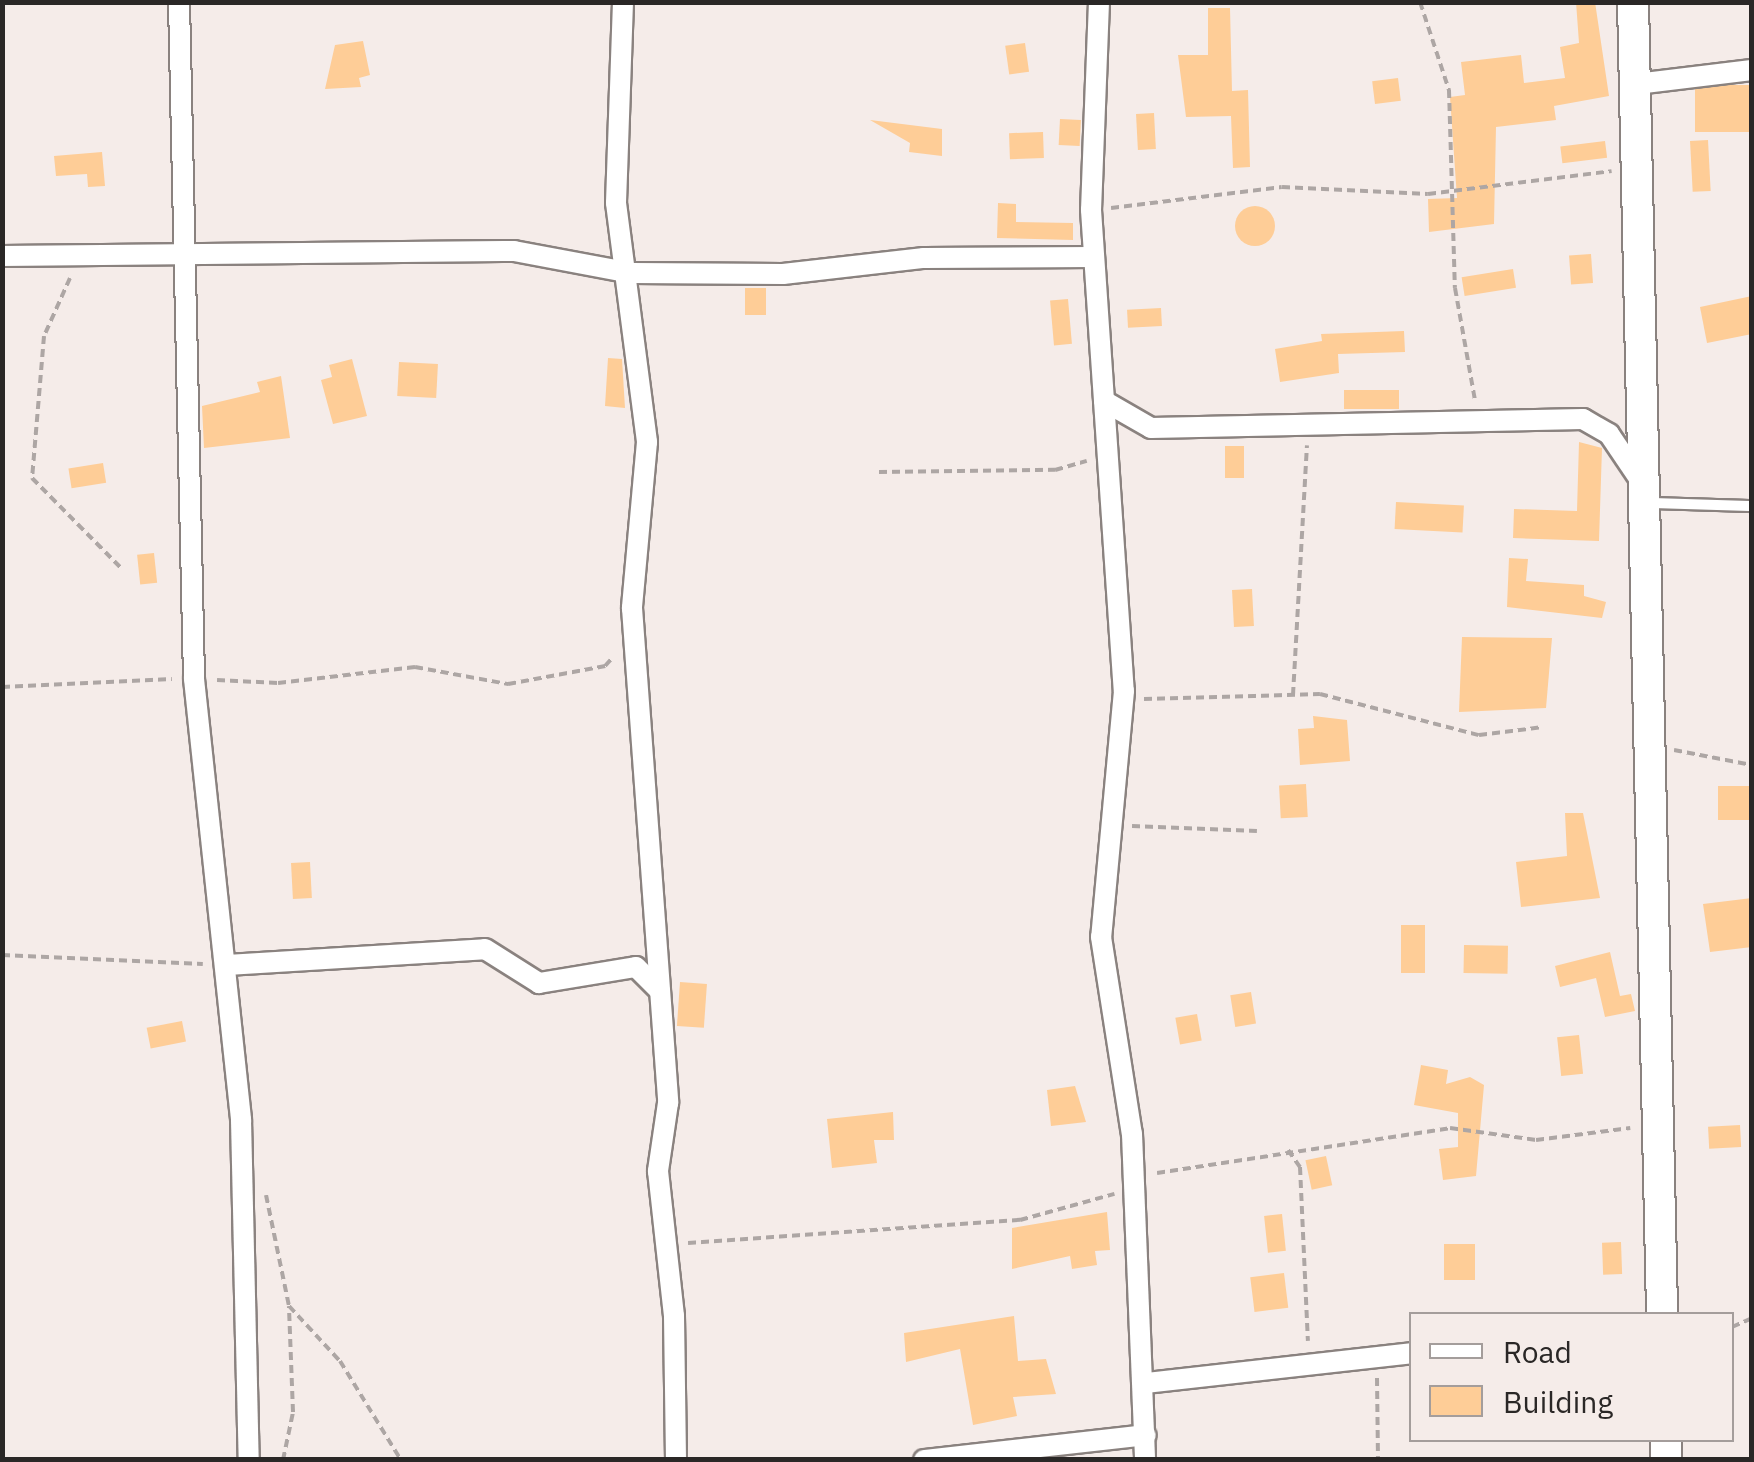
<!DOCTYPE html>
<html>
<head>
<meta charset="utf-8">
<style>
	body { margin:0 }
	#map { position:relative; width:1754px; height:1462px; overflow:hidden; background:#f5ece9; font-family:"IBM Plex Sans",sans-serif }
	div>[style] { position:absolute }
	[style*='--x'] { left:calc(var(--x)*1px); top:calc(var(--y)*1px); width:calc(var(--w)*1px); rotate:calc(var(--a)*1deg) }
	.building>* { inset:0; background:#fecd97; transform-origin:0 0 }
	.round { border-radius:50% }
	.path>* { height:4px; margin-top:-2px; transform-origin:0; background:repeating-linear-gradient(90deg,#ada6a4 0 8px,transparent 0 13px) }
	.roads { filter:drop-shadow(2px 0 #8a827f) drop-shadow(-2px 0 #8a827f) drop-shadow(0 2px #8a827f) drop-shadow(0 -2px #8a827f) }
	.lane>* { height:10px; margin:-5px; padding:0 5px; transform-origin:5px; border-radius:5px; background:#fff }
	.street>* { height:20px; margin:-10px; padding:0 10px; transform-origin:10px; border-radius:10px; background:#fff }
	.secondary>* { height:30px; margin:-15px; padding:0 15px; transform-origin:15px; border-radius:15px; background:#fff }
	span { translate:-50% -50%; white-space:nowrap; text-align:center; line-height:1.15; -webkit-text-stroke:8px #f5ece9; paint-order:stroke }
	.frame { position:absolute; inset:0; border:5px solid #2a2726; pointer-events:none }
	.legend { position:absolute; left:1409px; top:1312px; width:325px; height:130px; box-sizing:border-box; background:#f5ece9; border:2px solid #a49d9b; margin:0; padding:12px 18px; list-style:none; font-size:30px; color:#2a2726 }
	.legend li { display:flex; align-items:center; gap:20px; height:50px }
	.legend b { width:50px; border:2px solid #a49d9b }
</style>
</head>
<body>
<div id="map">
	<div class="building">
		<div style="clip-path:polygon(1576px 2px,1595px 2px,1609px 96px,1554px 106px,1556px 120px,1496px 127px,1494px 224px,1429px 232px,1428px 199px,1457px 198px,1450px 97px,1465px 95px,1461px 62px,1521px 55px,1524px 83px,1565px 78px,1560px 47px,1579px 43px)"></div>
		<div style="clip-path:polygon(1208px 8px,1230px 8px,1232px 91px,1248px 90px,1250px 167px,1233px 168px,1231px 116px,1186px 117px,1178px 55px,1208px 55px)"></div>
		<div style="clip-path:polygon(363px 41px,370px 75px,359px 78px,361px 87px,325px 89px,335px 45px)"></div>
		<div style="left:1025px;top:43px;width:29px;height:20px;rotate:82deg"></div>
		<div style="left:1398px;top:78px;width:23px;height:26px;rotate:83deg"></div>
		<div style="left:1752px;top:85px;width:47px;height:57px;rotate:90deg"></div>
		<div style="left:1154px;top:113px;width:36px;height:18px;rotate:87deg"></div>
		<div style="left:1060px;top:119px;width:21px;height:26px;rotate:3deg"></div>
		<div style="clip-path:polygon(870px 120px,942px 129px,942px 156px,909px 152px,910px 143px)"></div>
		<div style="left:1043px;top:132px;width:26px;height:34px;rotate:88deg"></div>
		<div style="left:1708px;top:140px;width:51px;height:18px;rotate:87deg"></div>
		<div style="left:1605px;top:141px;width:17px;height:45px;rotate:83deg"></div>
		<div style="clip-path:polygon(102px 152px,105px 186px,88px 187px,87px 174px,56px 176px,54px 156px)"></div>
		<div style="clip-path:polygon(998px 203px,1016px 204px,1016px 222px,1073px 223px,1073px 240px,997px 238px)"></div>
		<div class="round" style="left:1235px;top:206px;width:40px;height:40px"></div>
		<div style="left:1591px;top:254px;width:29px;height:22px;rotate:86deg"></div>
		<div style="left:1513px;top:269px;width:19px;height:52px;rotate:81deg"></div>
		<div style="left:745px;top:288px;width:21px;height:27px"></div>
		<div style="clip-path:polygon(1752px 296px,1752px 334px,1707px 343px,1700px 307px)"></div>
		<div style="left:1068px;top:299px;width:45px;height:18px;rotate:85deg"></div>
		<div style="left:1161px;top:308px;width:18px;height:34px;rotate:87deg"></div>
		<div style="clip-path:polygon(1404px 331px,1405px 352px,1338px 354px,1339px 373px,1280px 382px,1275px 349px,1322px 341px,1321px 334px)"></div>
		<div style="clip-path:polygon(608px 358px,622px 359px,625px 408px,605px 406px)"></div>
		<div style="clip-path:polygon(352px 359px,367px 416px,333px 424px,321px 380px,332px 377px,329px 365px)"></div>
		<div style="left:399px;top:362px;width:39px;height:34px;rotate:3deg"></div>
		<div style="clip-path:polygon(281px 376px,290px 438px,204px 448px,202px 406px,260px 392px,257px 382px)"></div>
		<div style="left:1399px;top:390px;width:19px;height:55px;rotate:90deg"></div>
		<div style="clip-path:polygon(1579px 442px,1602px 448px,1599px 541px,1513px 538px,1514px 509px,1577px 511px)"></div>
		<div style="left:1225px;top:446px;width:19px;height:32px"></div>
		<div style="left:103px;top:463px;width:20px;height:35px;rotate:81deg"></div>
		<div style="left:1396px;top:502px;width:68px;height:27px;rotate:3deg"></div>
		<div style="left:154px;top:553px;width:30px;height:17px;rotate:84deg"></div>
		<div style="clip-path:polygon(1509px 558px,1528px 559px,1526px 581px,1584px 585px,1584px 596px,1606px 602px,1602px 618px,1507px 607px)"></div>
		<div style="left:1252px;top:589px;width:37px;height:20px;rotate:87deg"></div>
		<div style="clip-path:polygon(1462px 637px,1552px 638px,1546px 708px,1459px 712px)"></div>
		<div style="clip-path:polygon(1313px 716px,1347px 720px,1350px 761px,1300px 765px,1298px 729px,1314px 728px)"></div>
		<div style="left:1306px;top:784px;width:33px;height:27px;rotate:87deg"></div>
		<div style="left:1718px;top:786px;width:31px;height:34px"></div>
		<div style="clip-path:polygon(1565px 813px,1583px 813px,1600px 898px,1521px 907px,1516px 862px,1567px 856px)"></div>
		<div style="left:310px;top:862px;width:36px;height:19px;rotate:87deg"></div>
		<div style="clip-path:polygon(1752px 898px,1752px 947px,1710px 952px,1703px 904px)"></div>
		<div style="left:1401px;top:925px;width:24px;height:48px"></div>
		<div style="left:1464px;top:945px;width:44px;height:28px;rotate:1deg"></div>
		<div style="clip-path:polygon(1610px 952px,1620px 996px,1631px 994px,1635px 1011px,1605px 1017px,1596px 978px,1560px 987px,1555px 966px)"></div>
		<div style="left:680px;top:982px;width:27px;height:44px;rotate:4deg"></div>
		<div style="left:1251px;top:992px;width:32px;height:21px;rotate:81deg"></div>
		<div style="left:1197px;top:1014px;width:27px;height:22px;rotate:80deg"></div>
		<div style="left:182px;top:1021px;width:21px;height:36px;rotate:79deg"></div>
		<div style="left:1579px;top:1035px;width:39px;height:22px;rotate:84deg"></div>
		<div style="clip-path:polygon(1421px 1065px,1448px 1070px,1446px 1084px,1470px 1077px,1484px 1085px,1476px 1176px,1443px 1180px,1439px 1149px,1458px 1147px,1458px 1113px,1414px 1105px)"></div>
		<div style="clip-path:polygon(1075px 1086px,1086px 1122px,1051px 1126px,1047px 1090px)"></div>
		<div style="clip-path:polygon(893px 1112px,894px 1140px,874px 1140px,877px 1163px,832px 1168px,827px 1119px)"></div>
		<div style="left:1740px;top:1125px;width:22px;height:32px;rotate:87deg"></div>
		<div style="left:1326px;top:1156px;width:30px;height:21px;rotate:78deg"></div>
		<div style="clip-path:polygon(1107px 1212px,1110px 1250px,1095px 1251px,1097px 1265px,1072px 1269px,1070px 1256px,1012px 1269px,1012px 1228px)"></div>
		<div style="left:1282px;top:1214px;width:37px;height:18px;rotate:84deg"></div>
		<div style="left:1621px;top:1242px;width:32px;height:19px;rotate:88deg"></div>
		<div style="left:1444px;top:1244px;width:31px;height:36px"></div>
		<div style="left:1284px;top:1273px;width:35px;height:34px;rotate:83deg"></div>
		<div style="clip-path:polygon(1014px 1316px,1018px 1361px,1046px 1359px,1056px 1394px,1013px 1397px,1017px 1416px,973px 1425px,960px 1349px,906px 1362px,904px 1333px)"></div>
	</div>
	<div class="path">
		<div style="--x:1420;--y:2;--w:93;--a:71.8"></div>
		<div style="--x:1449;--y:90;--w:198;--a:88.3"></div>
		<div style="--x:1455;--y:288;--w:114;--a:79.9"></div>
		<div style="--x:1111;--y:208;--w:172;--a:-7"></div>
		<div style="--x:1282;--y:187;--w:146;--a:2.7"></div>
		<div style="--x:1428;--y:194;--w:185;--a:-7.1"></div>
		<div style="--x:70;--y:278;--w:64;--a:114.1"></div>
		<div style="--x:44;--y:336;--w:143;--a:94.8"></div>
		<div style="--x:32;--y:478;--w:128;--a:45.3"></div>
		<div style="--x:879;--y:472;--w:176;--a:-0.7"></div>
		<div style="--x:1055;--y:470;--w:33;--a:-16"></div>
		<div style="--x:217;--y:680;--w:61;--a:2.8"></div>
		<div style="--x:278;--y:683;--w:138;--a:-6.7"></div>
		<div style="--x:415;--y:667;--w:95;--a:10.4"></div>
		<div style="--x:508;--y:684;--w:99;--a:-10.5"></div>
		<div style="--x:605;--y:666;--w:12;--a:-48"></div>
		<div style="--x:2;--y:687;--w:170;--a:-2.7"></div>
		<div style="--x:1293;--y:695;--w:250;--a:-86.8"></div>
		<div style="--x:1144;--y:699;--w:176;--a:-1.6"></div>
		<div style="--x:1320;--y:694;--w:164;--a:14.5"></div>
		<div style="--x:1479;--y:735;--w:64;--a:-7.1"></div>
		<div style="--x:1674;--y:750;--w:79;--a:10.9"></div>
		<div style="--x:1132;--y:826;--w:125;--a:2.3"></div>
		<div style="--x:2;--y:955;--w:201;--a:2.6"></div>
		<div style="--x:1288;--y:1150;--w:21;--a:55"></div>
		<div style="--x:1300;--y:1167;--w:174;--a:87.4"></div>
		<div style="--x:1157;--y:1173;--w:296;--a:-8.7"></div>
		<div style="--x:1450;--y:1128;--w:87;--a:7.9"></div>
		<div style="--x:1536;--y:1140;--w:95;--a:-7.3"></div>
		<div style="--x:266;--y:1195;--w:113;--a:78.3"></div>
		<div style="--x:289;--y:1306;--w:75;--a:47.2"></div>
		<div style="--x:340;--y:1361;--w:116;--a:58.4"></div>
		<div style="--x:688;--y:1243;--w:333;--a:-4"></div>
		<div style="--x:1020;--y:1220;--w:98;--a:-15.5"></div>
		<div style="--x:1732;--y:1327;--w:22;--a:-24"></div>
		<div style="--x:1377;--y:1378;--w:82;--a:89.3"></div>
		<div style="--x:283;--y:1460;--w:49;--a:-78.2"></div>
		<div style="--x:293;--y:1412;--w:106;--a:-92.2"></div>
	</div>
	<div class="roads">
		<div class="lane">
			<div style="--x:1650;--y:503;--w:102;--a:1.7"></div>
		</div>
		<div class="street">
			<div style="--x:179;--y:2;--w:677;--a:88.73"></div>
			<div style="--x:194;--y:679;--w:443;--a:83.9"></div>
			<div style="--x:241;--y:1120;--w:340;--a:88.7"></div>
			<div style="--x:623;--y:2;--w:201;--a:92"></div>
			<div style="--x:616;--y:203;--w:241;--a:82.6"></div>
			<div style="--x:647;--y:442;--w:167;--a:95.2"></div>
			<div style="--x:632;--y:608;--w:496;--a:85.8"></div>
			<div style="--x:668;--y:1103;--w:69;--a:98.4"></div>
			<div style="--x:658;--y:1171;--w:146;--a:83.7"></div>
			<div style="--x:674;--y:1316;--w:144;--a:89.2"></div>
			<div style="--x:1099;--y:2;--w:208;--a:92.2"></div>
			<div style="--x:1091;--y:210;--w:482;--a:86.1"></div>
			<div style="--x:1124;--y:691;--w:247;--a:95.3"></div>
			<div style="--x:1101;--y:937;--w:199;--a:81.1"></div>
			<div style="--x:1132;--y:1134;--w:326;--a:87.7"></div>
			<div style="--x:1636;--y:84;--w:117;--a:-6.9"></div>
			<div style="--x:2;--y:256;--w:512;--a:-0.56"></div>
			<div style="--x:514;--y:251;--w:120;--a:10.6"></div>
			<div style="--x:632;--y:273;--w:151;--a:0.4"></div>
			<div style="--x:783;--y:274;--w:142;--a:-6.5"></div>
			<div style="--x:924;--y:258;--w:169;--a:-0.3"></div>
			<div style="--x:1104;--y:401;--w:54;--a:29.9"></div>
			<div style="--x:1151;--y:428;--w:432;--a:-1.2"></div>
			<div style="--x:1583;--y:419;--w:30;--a:30"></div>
			<div style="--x:1609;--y:434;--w:59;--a:56"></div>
			<div style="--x:227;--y:965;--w:258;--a:-3.5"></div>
			<div style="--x:485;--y:949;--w:64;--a:32.2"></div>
			<div style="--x:539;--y:983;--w:98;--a:-9.4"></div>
			<div style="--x:636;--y:967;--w:34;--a:45"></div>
			<div style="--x:1146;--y:1383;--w:268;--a:-6.4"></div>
			<div style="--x:924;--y:1460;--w:223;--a:-6.4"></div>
		</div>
		<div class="secondary">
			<div style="--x:1633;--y:2;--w:1312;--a:88.73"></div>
			<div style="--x:1666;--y:1440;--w:20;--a:90"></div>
		</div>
	</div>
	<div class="frame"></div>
	<ul class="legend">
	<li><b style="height:12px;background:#fff"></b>Road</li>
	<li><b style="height:28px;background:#fecd97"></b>Building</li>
	</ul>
</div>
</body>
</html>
